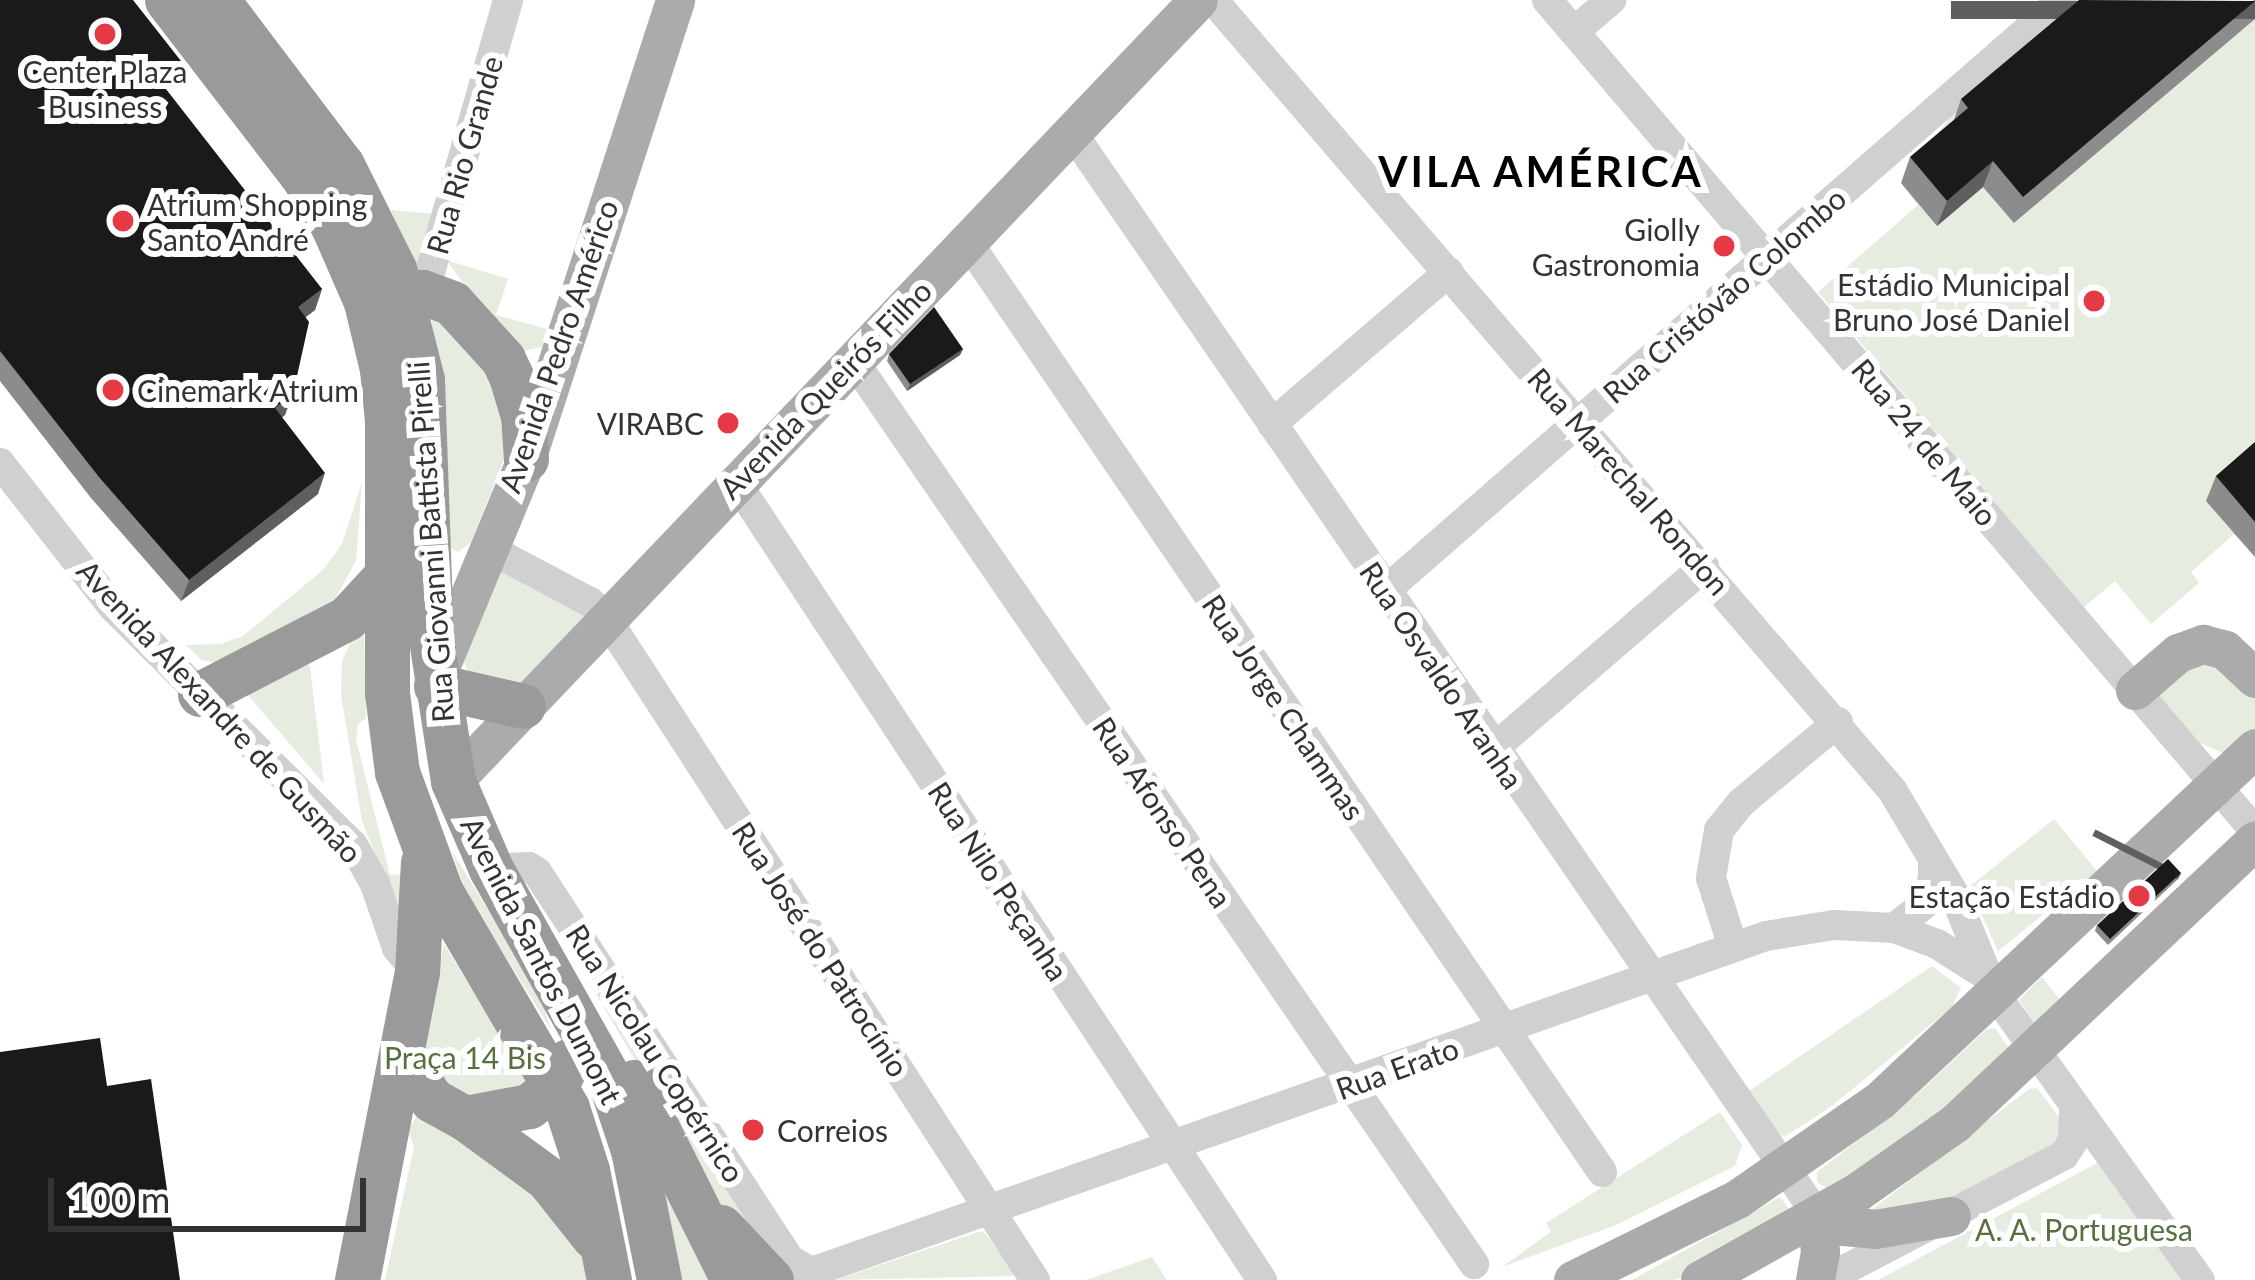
<!DOCTYPE html>
<html>
<head>
<meta charset="utf-8">
<style>
	body { margin:0 }
	#map { position:relative; width:2255px; height:1280px; overflow:hidden; background:#fff; font-family:Lato,sans-serif }
	div>[style] { position:absolute }
	[style*='--x'] { left:calc(var(--x)*1px); top:calc(var(--y)*1px); width:calc(var(--w)*1px); rotate:calc(var(--a)*1deg) }
	.green>* { inset:0; background:#e6ecdf }
	.minor>* { height:30px; margin:-15px; padding:0 15px; transform-origin:15px; border-radius:15px; background:#d0d0d0 }
	.major>* { height:39px; margin:-19.5px; padding:0 19.5px; transform-origin:19.5px; border-radius:19.5px; background:#ababab }
	.highway>* { height:45px; margin:-22.5px; padding:0 22.5px; transform-origin:22.5px; border-radius:22.5px; background:#9a9a9a }
	.wall>* { inset:0; background:#8c8c8c }
	.shaded-wall>* { inset:0; background:#5f5f5f; transform-origin:0 0 }
	.building>* { inset:0; background:#1a1a1a; transform-origin:0 0 }
	.dots>* { width:33px; height:33px; translate:-50% -50%; box-sizing:border-box; border:6px solid #fff; border-radius:50% }
	span { translate:-50% -50%; white-space:nowrap; text-align:center; line-height:1.15; -webkit-text-stroke:12px #fff; paint-order:stroke }
	.poi-label { font-size:30px; color:#333 }
	.left { translate:0 -50%; text-align:left }
	.right { translate:-100% -50%; text-align:right }
	.street-label { font-size:30px; color:#333 }
	.park-label { font-size:30px; color:#56703f }
	.district-label { font-size:42px; color:#000; font-weight:700; letter-spacing:3px }
	.scale { position:absolute; left:48px; top:1178px; width:318px; height:54px; box-sizing:border-box; border:6px solid #333; border-top:0; padding-left:15px; font-size:36px; line-height:42px; white-space:nowrap; color:#333; -webkit-text-stroke:9px #fff; paint-order:stroke }
</style>
</head>
<body>
<div id="map">
	<div class="green">
		<div style="clip-path:polygon(2255px 0,2255px 557px,2234px 534px,2191px 572px,2199px 583px,2151px 624px,2115px 581px,2083px 608px,1818px 292px,1918px 205px,1901px 183px,1958px 106px)"></div>
		<div style="clip-path:polygon(391px 210px,434px 214px,424px 264px,414px 266px)"></div>
		<div style="clip-path:polygon(446px 260px,508px 279px,496px 315px,554px 331px,542px 347px,522px 351px,508px 342px)"></div>
		<div style="clip-path:polygon(431px 312px,496px 381px,505px 457px,471px 542px,458px 552px,449px 547px)"></div>
		<div style="clip-path:polygon(362px 482px,356px 561px,335px 599px,216px 663px,201px 660px,186px 645px,221px 644px,243px 636px,323px 570px,342px 544px)"></div>
		<div style="clip-path:polygon(501px 569px,581px 609px,583px 617px,523px 684px,469px 674px,461px 653px)"></div>
		<div style="clip-path:polygon(356px 630px,364px 633px,366px 718px,358px 724px,356px 739px,390px 875px,402px 874px,403px 924px,362px 821px,341px 695px,342px 661px)"></div>
		<div style="clip-path:polygon(2189px 660px,2228px 666px,2255px 699px,2255px 733px,2223px 753px,2195px 741px,2161px 700px,2158px 691px)"></div>
		<div style="clip-path:polygon(307px 663px,310px 667px,324px 784px,248px 695px)"></div>
		<div style="clip-path:polygon(2054px 819px,2097px 871px,1998px 951px,1969px 887px)"></div>
		<div style="clip-path:polygon(452px 851px,541px 998px,551px 1030px,465px 891px)"></div>
		<div style="clip-path:polygon(535px 892px,796px 1280px,731px 1221px)"></div>
		<div style="clip-path:polygon(444px 944px,531px 1086px,459px 1099px,421px 1046px)"></div>
		<div style="clip-path:polygon(1932px 966px,1961px 988px,1952px 1007px,1832px 1106px,1786px 1136px,1780px 1135px,1749px 1091px)"></div>
		<div style="clip-path:polygon(2042px 977px,2064px 1005px,2037px 1027px,2019px 1000px)"></div>
		<div style="clip-path:polygon(1987px 1029px,1995px 1028px,2012px 1053px,1943px 1117px,1828px 1189px,1817px 1182px,1817px 1172px,1915px 1096px)"></div>
		<div style="clip-path:polygon(2037px 1088px,2066px 1126px,2068px 1139px,1945px 1209px,1870px 1211px,2029px 1089px)"></div>
		<div style="clip-path:polygon(1720px 1112px,1742px 1145px,1735px 1166px,1616px 1225px,1502px 1267px,1551px 1232px,1546px 1223px)"></div>
		<div style="clip-path:polygon(418px 1114px,431px 1117px,574px 1227px,589px 1280px,385px 1280px,414px 1147px,408px 1130px)"></div>
		<div style="clip-path:polygon(654px 1145px,725px 1280px,678px 1280px)"></div>
		<div style="clip-path:polygon(2101px 1161px,2183px 1280px,1878px 1280px)"></div>
		<div style="clip-path:polygon(1780px 1197px,1793px 1214px,1709px 1264px,1675px 1280px,1632px 1280px)"></div>
		<div style="clip-path:polygon(984px 1232px,1018px 1276px,836px 1280px,978px 1232px)"></div>
		<div style="clip-path:polygon(1152px 1257px,1167px 1280px,1086px 1280px)"></div>
	</div>
	<div class="minor">
		<div style="--x:1213;--y:0;--w:1042;--a:49.32"></div>
		<div style="--x:1892;--y:790;--w:119;--a:59.1"></div>
		<div style="--x:1953;--y:892;--w:110;--a:67.6"></div>
		<div style="--x:1995;--y:994;--w:352;--a:54.4"></div>
		<div style="--x:1547;--y:0;--w:1092;--a:49.57"></div>
		<div style="--x:1575;--y:31;--w:48;--a:-40.7"></div>
		<div style="--x:1071;--y:131;--w:1316;--a:55.46"></div>
		<div style="--x:967;--y:241;--w:1127;--a:55.7"></div>
		<div style="--x:404;--y:301;--w:42;--a:-49.8"></div>
		<div style="--x:431;--y:269;--w:280;--a:-74"></div>
		<div style="--x:853;--y:360;--w:1097;--a:55.51"></div>
		<div style="--x:1272;--y:424;--w:233;--a:-40.7"></div>
		<div style="--x:0;--y:463;--w:182;--a:51.9"></div>
		<div style="--x:112;--y:606;--w:339;--a:44.8"></div>
		<div style="--x:353;--y:845;--w:45;--a:60.6"></div>
		<div style="--x:375;--y:884;--w:68;--a:71"></div>
		<div style="--x:397;--y:948;--w:31;--a:50"></div>
		<div style="--x:736;--y:482;--w:956;--a:56.61"></div>
		<div style="--x:486;--y:547;--w:118;--a:27.9"></div>
		<div style="--x:590;--y:602;--w:23;--a:45"></div>
		<div style="--x:606;--y:618;--w:789;--a:57.06"></div>
		<div style="--x:1385;--y:591;--w:899;--a:-41.12"></div>
		<div style="--x:1493;--y:749;--w:279;--a:-40.8"></div>
		<div style="--x:491;--y:869;--w:38;--a:-3"></div>
		<div style="--x:529;--y:867;--w:9;--a:32"></div>
		<div style="--x:537;--y:872;--w:463;--a:56.9"></div>
		<div style="--x:790;--y:1260;--w:25;--a:29"></div>
		<div style="--x:812;--y:1272;--w:1011;--a:-19.4"></div>
		<div style="--x:1766;--y:936;--w:69;--a:-9.2"></div>
		<div style="--x:1834;--y:925;--w:60;--a:2.9"></div>
		<div style="--x:1894;--y:928;--w:46;--a:20.4"></div>
		<div style="--x:1937;--y:944;--w:62;--a:32.4"></div>
		<div style="--x:1894;--y:928;--w:37;--a:-38"></div>
		<div style="--x:1923;--y:905;--w:27;--a:-68"></div>
		<div style="--x:1933;--y:880;--w:21;--a:-90"></div>
		<div style="--x:1733;--y:947;--w:72;--a:-107.7"></div>
		<div style="--x:1711;--y:878;--w:49;--a:-80.5"></div>
		<div style="--x:1719;--y:830;--w:36;--a:-51"></div>
		<div style="--x:1742;--y:802;--w:125;--a:-39.8"></div>
		<div style="--x:1825;--y:1280;--w:270;--a:-27.6"></div>
		<div style="--x:2064;--y:1155;--w:17;--a:-57"></div>
		<div style="--x:2073;--y:1141;--w:34;--a:-88"></div>
	</div>
	<div class="major">
		<div style="--x:435;--y:679;--w:238;--a:-67.5"></div>
		<div style="--x:526;--y:459;--w:483;--a:-72"></div>
		<div style="--x:2135;--y:690;--w:57;--a:-40.7"></div>
		<div style="--x:2178;--y:653;--w:27;--a:-20"></div>
		<div style="--x:2203;--y:644;--w:23;--a:15"></div>
		<div style="--x:2225;--y:650;--w:41;--a:43"></div>
		<div style="--x:453;--y:781;--w:1079;--a:-46.35"></div>
		<div style="--x:1817;--y:1215;--w:28;--a:23"></div>
		<div style="--x:1843;--y:1226;--w:32;--a:5"></div>
		<div style="--x:1875;--y:1229;--w:77;--a:-9.7"></div>
		<div style="--x:1573;--y:1280;--w:183;--a:-26.3"></div>
		<div style="--x:1737;--y:1199;--w:174;--a:-34.7"></div>
		<div style="--x:1880;--y:1100;--w:514;--a:-43.19"></div>
		<div style="--x:1700;--y:1280;--w:180;--a:-29.3"></div>
		<div style="--x:1857;--y:1192;--w:120;--a:-35.1"></div>
		<div style="--x:1955;--y:1123;--w:412;--a:-43.3"></div>
		<div style="--x:1815;--y:1280;--w:28;--a:-80"></div>
		<div style="--x:1820;--y:1252;--w:37;--a:-95"></div>
	</div>
	<div class="highway">
		<div style="--x:167;--y:0;--w:225;--a:52.4"></div>
		<div style="--x:304;--y:178;--w:56;--a:58.9"></div>
		<div style="--x:333;--y:226;--w:83;--a:66.5"></div>
		<div style="--x:366;--y:302;--w:69;--a:76.6"></div>
		<div style="--x:382;--y:369;--w:52;--a:84.5"></div>
		<div style="--x:387;--y:421;--w:272;--a:90"></div>
		<div style="--x:387;--y:693;--w:80;--a:82.8"></div>
		<div style="--x:397;--y:772;--w:128;--a:69.9"></div>
		<div style="--x:441;--y:892;--w:250;--a:59.7"></div>
		<div style="--x:567;--y:1108;--w:65;--a:72.1"></div>
		<div style="--x:587;--y:1170;--w:112;--a:78.7"></div>
		<div style="--x:217;--y:0;--w:207;--a:52.9"></div>
		<div style="--x:342;--y:165;--w:116;--a:63.4"></div>
		<div style="--x:394;--y:269;--w:114;--a:75.8"></div>
		<div style="--x:422;--y:380;--w:259;--a:88"></div>
		<div style="--x:431;--y:639;--w:144;--a:81.2"></div>
		<div style="--x:453;--y:781;--w:96;--a:66.6"></div>
		<div style="--x:491;--y:869;--w:240;--a:60.6"></div>
		<div style="--x:609;--y:1078;--w:76;--a:71.6"></div>
		<div style="--x:633;--y:1150;--w:133;--a:78.7"></div>
		<div style="--x:381;--y:317;--w:48;--a:-31.4"></div>
		<div style="--x:422;--y:292;--w:32;--a:20"></div>
		<div style="--x:452;--y:303;--w:76;--a:47.7"></div>
		<div style="--x:503;--y:359;--w:19;--a:65"></div>
		<div style="--x:511;--y:376;--w:42;--a:73.3"></div>
		<div style="--x:523;--y:416;--w:43;--a:86"></div>
		<div style="--x:436;--y:686;--w:89;--a:12.9"></div>
		<div style="--x:200;--y:694;--w:165;--a:-27.3"></div>
		<div style="--x:347;--y:618;--w:57;--a:-47.1"></div>
		<div style="--x:402;--y:1056;--w:53;--a:55.7"></div>
		<div style="--x:432;--y:1100;--w:38;--a:29"></div>
		<div style="--x:465;--y:1118;--w:65;--a:-10.6"></div>
		<div style="--x:529;--y:1106;--w:34;--a:-38"></div>
		<div style="--x:556;--y:1085;--w:27;--a:-63"></div>
		<div style="--x:634;--y:1082;--w:221;--a:63.4"></div>
		<div style="--x:465;--y:1118;--w:102;--a:36.2"></div>
		<div style="--x:547;--y:1178;--w:75;--a:51.5"></div>
		<div style="--x:721;--y:1227;--w:73;--a:46.7"></div>
		<div style="--x:357;--y:1280;--w:314;--a:-79"></div>
		<div style="--x:417;--y:972;--w:110;--a:-86.9"></div>
	</div>
	<div class="wall">
		<div style="clip-path:polygon(0 0,174px 82px,166px 89px,322px 289px,315px 310px,306px 317px,285px 415px,282px 417px,318px 494px,181px 601px,91px 498px,0 381px)"></div>
		<div style="clip-path:polygon(2255px 0,2255px 19px,2014px 223px,1983px 187px,1937px 226px,1901px 183px,1910px 157px,1954px 120px,1961px 99px)"></div>
		<div style="clip-path:polygon(963px 349px,960px 355px,907px 391px,887px 361px,889px 354px)"></div>
		<div style="clip-path:polygon(2255px 442px,2255px 557px,2206px 501px,2216px 476px)"></div>
		<div style="clip-path:polygon(2181px 873px,2178px 879px,2108px 945px,2095px 931px,2097px 925px)"></div>
	</div>
	<div class="shaded-wall">
		<div style="left:2255px;top:1px;width:18px;height:304px;rotate:90deg"></div>
		<div style="clip-path:polygon(181px 61px,174px 82px,151px 100px,158px 79px)"></div>
		<div style="clip-path:polygon(1993px 161px,1983px 187px,1937px 226px,1947px 201px)"></div>
		<div style="clip-path:polygon(322px 289px,315px 310px,291px 328px,298px 307px)"></div>
		<div style="clip-path:polygon(963px 349px,960px 355px,907px 391px,910px 384px)"></div>
		<div style="clip-path:polygon(293px 394px,285px 415px,267px 429px,275px 408px)"></div>
		<div style="clip-path:polygon(325px 473px,318px 494px,181px 601px,189px 580px)"></div>
		<div style="left:2181px;top:873px;width:7px;height:96px;rotate:117deg"></div>
	</div>
	<div class="building">
		<div style="clip-path:polygon(0 0,133px 0,181px 61px,158px 79px,322px 289px,298px 307px,309px 322px,293px 394px,275px 408px,325px 473px,189px 580px,99px 477px,0 351px)"></div>
		<div style="clip-path:polygon(2079px 0,2255px 1px,2023px 197px,1993px 161px,1947px 201px,1910px 157px,1968px 108px,1961px 99px)"></div>
		<div style="clip-path:polygon(934px 307px,963px 349px,910px 384px,889px 354px)"></div>
		<div style="clip-path:polygon(2255px 442px,2255px 522px,2216px 476px)"></div>
		<div style="left:2168px;top:859px;width:19px;height:97px;rotate:47deg"></div>
		<div style="clip-path:polygon(100px 1038px,107px 1086px,151px 1079px,180px 1280px,0 1280px,0 1052px)"></div>
	</div>
	<div class="dots">
		<div style="left:105px;top:34px;background:#e63946"></div>
		<div style="left:123px;top:221px;background:#e63946"></div>
		<div style="left:1724px;top:246px;background:#e63946"></div>
		<div style="left:2094px;top:301px;background:#e63946"></div>
		<div style="left:113px;top:390px;background:#e63946"></div>
		<div style="left:728px;top:423px;background:#e63946"></div>
		<div style="left:2139px;top:896px;background:#e63946"></div>
		<div style="left:753px;top:1130px;background:#e63946"></div>
	</div>
	<div class="poi-label">
		<span style="left:105px;top:88px">Center Plaza<br>Business</span>
		<span class="left" style="left:147px;top:221px">Atrium Shopping<br>Santo André</span>
		<span class="right" style="left:1700px;top:246px">Giolly<br>Gastronomia</span>
		<span class="right" style="left:2070px;top:301px">Estádio Municipal<br>Bruno José Daniel</span>
		<span class="left" style="left:137px;top:390px">Cinemark Atrium</span>
		<span class="right" style="left:704px;top:423px">VIRABC</span>
		<span class="right" style="left:2115px;top:896px">Estação Estádio</span>
		<span class="left" style="left:777px;top:1130px">Correios</span>
	</div>
	<div class="street-label">
		<span style="left:464px;top:155px;rotate:-74deg">Rua Rio Grande</span>
		<span style="left:1724px;top:295px;rotate:-41deg">Rua Cristóvão Colombo</span>
		<span style="left:558px;top:346px;rotate:-71deg">Avenida Pedro Américo</span>
		<span style="left:825px;top:389px;rotate:-46deg">Avenida Queirós Filho</span>
		<span style="left:1925px;top:442px;rotate:50deg">Rua 24 de Maio</span>
		<span style="left:1629px;top:481px;rotate:49deg">Rua Marechal Rondon</span>
		<span style="left:430px;top:542px;rotate:-94deg">Rua Giovanni Battista Pirelli</span>
		<span style="left:1442px;top:675px;rotate:56deg">Rua Osvaldo Aranha</span>
		<span style="left:1284px;top:707px;rotate:56deg">Rua Jorge Chammas</span>
		<span style="left:220px;top:711px;rotate:47deg">Avenida Alexandre de Gusmão</span>
		<span style="left:1163px;top:812px;rotate:56deg">Rua Afonso Pena</span>
		<span style="left:999px;top:881px;rotate:57deg">Rua Nilo Peçanha</span>
		<span style="left:821px;top:949px;rotate:57deg">Rua José do Patrocínio</span>
		<span style="left:542px;top:960px;rotate:63deg">Avenida Santos Dumont</span>
		<span style="left:656px;top:1053px;rotate:57deg">Rua Nicolau Copérnico</span>
		<span style="left:1397px;top:1068px;rotate:-20deg">Rua Erato</span>
	</div>
	<div class="park-label">
		<span style="left:465px;top:1057px">Praça 14 Bis</span>
		<span style="left:2084px;top:1229px">A. A. Portuguesa</span>
	</div>
	<div class="district-label">
		<span style="left:1541px;top:171px">VILA AMÉRICA</span>
	</div>
	<div class="scale">100 m</div>
</div>
</body>
</html>
